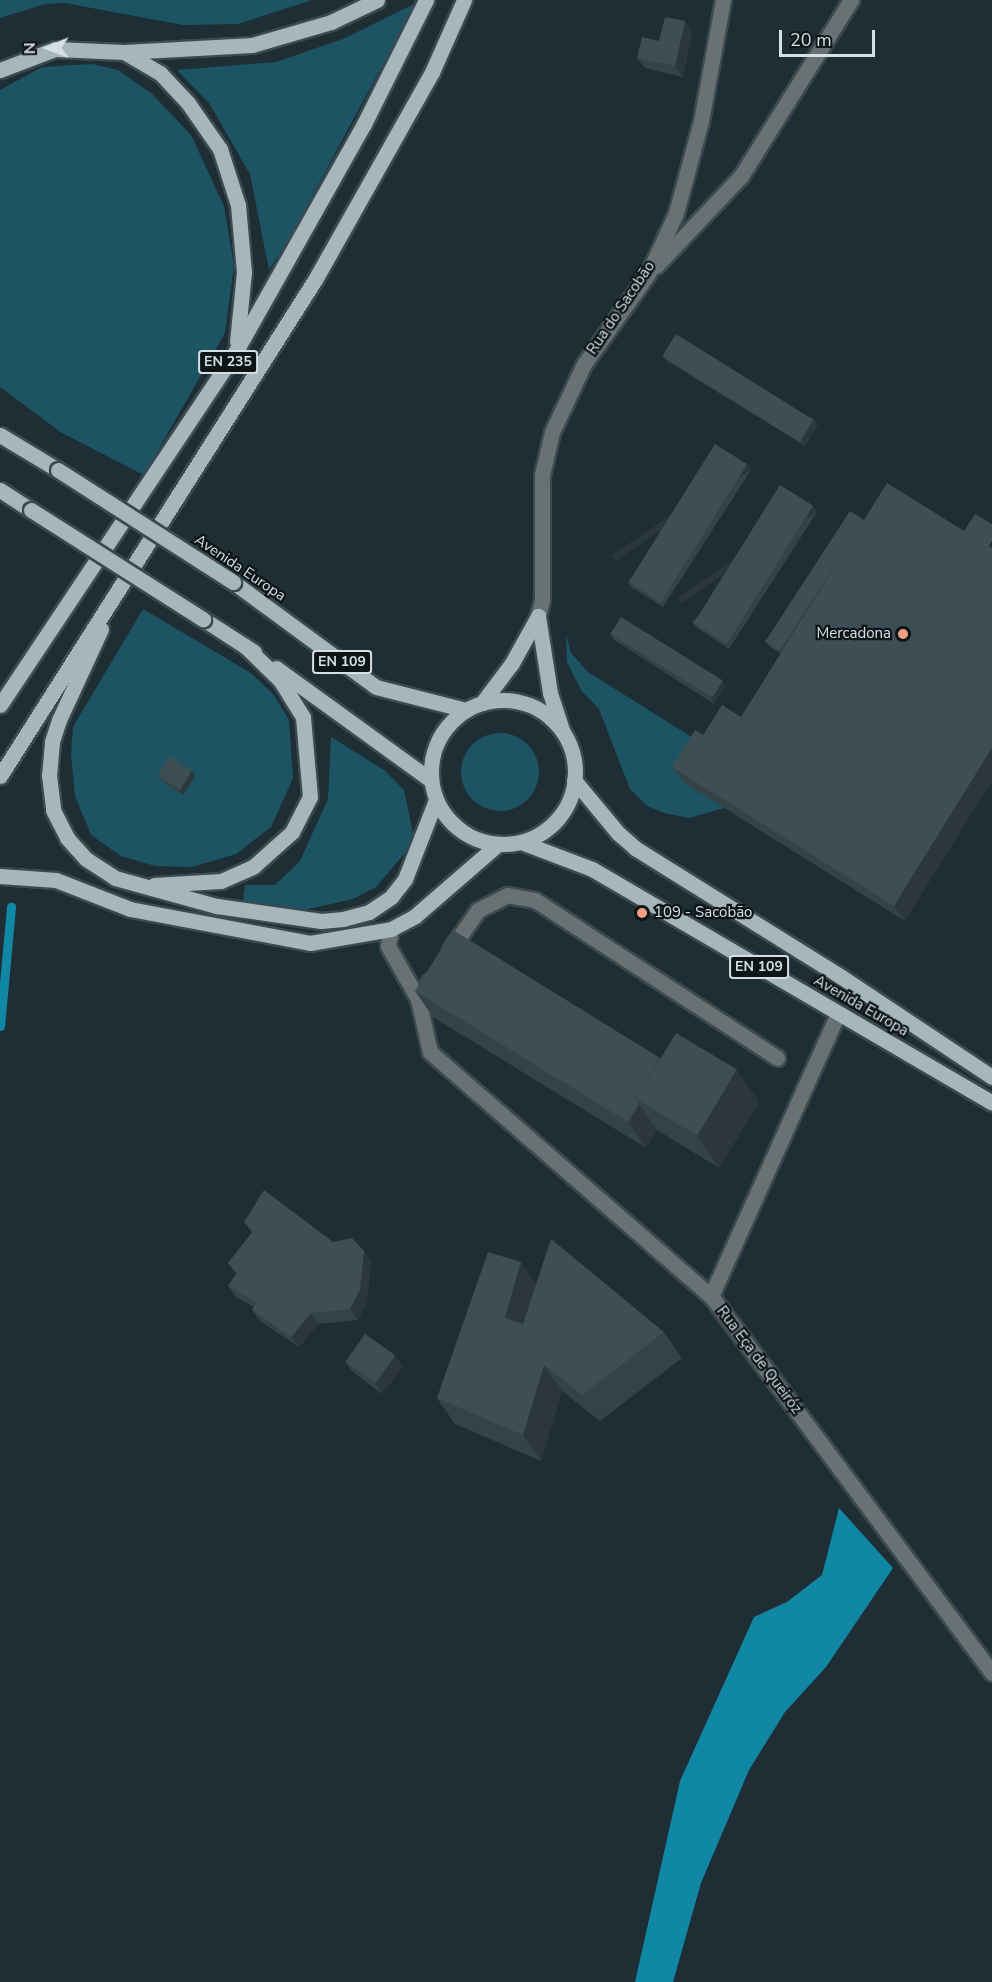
<!DOCTYPE html>
<html>
<head>
<meta charset="utf-8">
<style>
	body { margin:0 }
	#map { position:relative; width:992px; height:1982px; overflow:hidden; background:#1e2e34; font-family:"Nunito Sans",sans-serif }
	div>[style] { position:absolute }
	[style*='--x'] { left:calc(var(--x)*1px); top:calc(var(--y)*1px); width:calc(var(--w)*1px); rotate:calc(var(--a)*1deg) }
	.green>* { inset:0; background:#1c5464 }
	.round { border-radius:50% }
	.water>* { inset:0; background:#1087a4 }
	.stream>* { height:9px; margin:-4.5px; padding:0 4.5px; transform-origin:4.5px; border-radius:4.5px; background:#1087a4 }
	.roads { filter:drop-shadow(2px 0 #3b4a50) drop-shadow(-2px 0 #3b4a50) drop-shadow(0 2px #3b4a50) drop-shadow(0 -2px #3b4a50) }
	.minor>* { height:15px; margin:-7.5px; padding:0 7.5px; transform-origin:7.5px; border-radius:7.5px; background:#697173 }
	.major>* { height:15px; margin:-7.5px; padding:0 7.5px; transform-origin:7.5px; border-radius:7.5px; background:#a5b6bc }
	.major>.ring { margin:-7.5px; padding:0; box-sizing:content-box; background:none; border:15px solid #a5b6bc; border-radius:50% }
	.bridges { filter:drop-shadow(2px 0 #3b4a50) drop-shadow(-2px 0 #3b4a50) drop-shadow(0 2px #3b4a50) drop-shadow(0 -2px #3b4a50) }
	.major-bridge>* { height:15px; margin:-7.5px; padding:0 7.5px; transform-origin:7.5px; border-radius:7.5px; background:#a5b6bc }
	.wall>* { inset:0; background:#344348 }
	.shaded-wall>* { inset:0; background:#2b373b; transform-origin:0 0 }
	.building>* { inset:0; background:#3d4e54; transform-origin:0 0 }
	.dots>* { width:16px; height:16px; translate:-50% -50%; box-sizing:border-box; border:3px solid #0e1517; border-radius:50% }
	span { translate:-50% -50%; white-space:nowrap; text-align:center; line-height:1.15; -webkit-text-stroke:4.5px #0e1517; paint-order:stroke }
	.shield-label span { padding:2px 4px; background:#0e1517; border:2px solid; border-radius:4px; -webkit-text-stroke-width:0 }
	.shield-label { font-size:14px; color:#d6e0e4; font-weight:700 }
	.street-label { font-size:15px; color:#d6e0e4 }
	.poi-label { font-size:15px; color:#d6e0e4 }
	.right { translate:-100% -50%; text-align:right }
	.left { translate:0 -50%; text-align:left }
	.north { position:absolute; left:18px; top:18px; width:60px; height:60px; -webkit-text-stroke:4px #0e1517; paint-order:stroke; rotate:269deg; font-size:16px; font-weight:700; line-height:24px; text-align:center; color:#d6e0e4 }
	.north::after { content:''; display:block; margin:auto; width:21px; height:27px; background:#d6e0e4; clip-path:polygon(50% 0,100% 100%,50% 72%,0 100%) }
	.scale { position:absolute; left:779px; top:30px; width:96px; height:27px; box-sizing:border-box; border:3px solid #d6e0e4; border-top:0; padding-left:8px; font-size:18px; line-height:21px; white-space:nowrap; color:#d6e0e4; -webkit-text-stroke:4px #0e1517; paint-order:stroke }
</style>
</head>
<body>
<div id="map">
	<div class="green">
		<div style="clip-path:polygon(0 0,312px 0,238px 24px,183px 25px,65px 3px,45px 4px,0 18px)"></div>
		<div style="clip-path:polygon(416px 3px,289px 239px,269px 270px,250px 174px,209px 103px,177px 70px,276px 62px,343px 39px)"></div>
		<div style="clip-path:polygon(92px 64px,118px 70px,152px 94px,191px 135px,224px 206px,234px 266px,225px 333px,144px 475px,62px 433px,0 387px,0 90px,42px 67px)"></div>
		<div style="clip-path:polygon(143px 609px,251px 673px,274px 695px,289px 720px,293px 778px,271px 827px,236px 854px,192px 867px,155px 866px,121px 856px,91px 835px,75px 796px,71px 754px,73px 727px)"></div>
		<div style="clip-path:polygon(566px 634px,571px 653px,588px 672px,706px 746px,724px 808px,689px 818px,664px 813px,647px 806px,630px 789px,599px 709px,581px 690px,567px 662px)"></div>
		<div class="round" style="left:461px;top:733px;width:78px;height:78px"></div>
		<div style="clip-path:polygon(331px 737px,384px 770px,404px 790px,413px 833px,405px 853px,376px 887px,353px 899px,300px 911px,243px 901px,245px 885px,275px 885px,300px 861px,328px 799px)"></div>
	</div>
	<div class="water">
		<div style="clip-path:polygon(839px 1508px,893px 1568px,826px 1667px,785px 1712px,749px 1770px,701px 1883px,673px 1982px,635px 1982px,680px 1781px,754px 1617px,787px 1602px,822px 1575px)"></div>
	</div>
	<div class="stream">
		<div style="--x:0;--y:1026;--w:120;--a:-84.7"></div>
	</div>
	<div class="roads">
		<div class="minor">
			<div style="--x:656;--y:266;--w:124;--a:-46.6"></div>
			<div style="--x:741;--y:176;--w:208;--a:-58"></div>
			<div style="--x:538;--y:616;--w:16;--a:-76"></div>
			<div style="--x:542;--y:600;--w:125;--a:-90"></div>
			<div style="--x:542;--y:475;--w:44;--a:-76.9"></div>
			<div style="--x:552;--y:432;--w:75;--a:-64.8"></div>
			<div style="--x:584;--y:364;--w:110;--a:-54.6"></div>
			<div style="--x:648;--y:274;--w:67;--a:-65.3"></div>
			<div style="--x:676;--y:213;--w:95;--a:-74.8"></div>
			<div style="--x:701;--y:121;--w:123;--a:-79.7"></div>
			<div style="--x:391;--y:929;--w:17;--a:100"></div>
			<div style="--x:388;--y:946;--w:61;--a:60.5"></div>
			<div style="--x:450;--y:950;--w:49;--a:-55"></div>
			<div style="--x:478;--y:910;--w:33;--a:-27"></div>
			<div style="--x:507;--y:895;--w:28;--a:10"></div>
			<div style="--x:535;--y:900;--w:289;--a:33.1"></div>
			<div style="--x:430;--y:981;--w:22;--a:124"></div>
			<div style="--x:418;--y:999;--w:54;--a:77.2"></div>
			<div style="--x:430;--y:1052;--w:372;--a:41"></div>
			<div style="--x:711;--y:1296;--w:470;--a:53.3"></div>
			<div style="--x:711;--y:1296;--w:309;--a:-65.8"></div>
		</div>
		<div class="major">
			<div style="--x:124;--y:52;--w:42;--a:30.3"></div>
			<div style="--x:160;--y:73;--w:41;--a:47"></div>
			<div style="--x:188;--y:103;--w:56;--a:55.2"></div>
			<div style="--x:220;--y:149;--w:59;--a:72.2"></div>
			<div style="--x:238;--y:205;--w:67;--a:84.9"></div>
			<div style="--x:244;--y:272;--w:70;--a:95.7"></div>
			<div style="--x:0;--y:70;--w:59;--a:-20.9"></div>
			<div style="--x:55;--y:49;--w:69;--a:2.5"></div>
			<div style="--x:124;--y:52;--w:128;--a:-3.1"></div>
			<div style="--x:252;--y:45;--w:82;--a:-16.2"></div>
			<div style="--x:331;--y:22;--w:51;--a:-25.6"></div>
			<div style="--x:0;--y:435;--w:68;--a:31.1"></div>
			<div style="--x:0;--y:490;--w:37;--a:33"></div>
			<div style="--x:233;--y:582;--w:177;--a:36.3"></div>
			<div style="--x:376;--y:687;--w:93;--a:14.3"></div>
			<div style="--x:538;--y:616;--w:78;--a:81.1"></div>
			<div style="--x:550;--y:693;--w:38;--a:72"></div>
			<div style="--x:203;--y:619;--w:61;--a:32.9"></div>
			<div style="--x:101;--y:629;--w:100;--a:114.8"></div>
			<div style="--x:59;--y:720;--w:23;--a:108"></div>
			<div style="--x:52;--y:742;--w:33;--a:95"></div>
			<div style="--x:49;--y:775;--w:35;--a:83"></div>
			<div style="--x:53;--y:810;--w:31;--a:63"></div>
			<div style="--x:67;--y:838;--w:28;--a:48"></div>
			<div style="--x:86;--y:859;--w:35;--a:33"></div>
			<div style="--x:115;--y:878;--w:106;--a:15.4"></div>
			<div style="--x:217;--y:906;--w:105;--a:8.2"></div>
			<div style="--x:321;--y:921;--w:22;--a:-5"></div>
			<div style="--x:343;--y:919;--w:27;--a:-15"></div>
			<div style="--x:369;--y:912;--w:27;--a:-34"></div>
			<div style="--x:391;--y:897;--w:23;--a:-52"></div>
			<div style="--x:405;--y:879;--w:85;--a:-68.6"></div>
			<div style="--x:276;--y:668;--w:191;--a:35.9"></div>
			<div class="ring" style="left:431px;top:700px;width:129px;height:129px"></div>
			<div style="--x:482;--y:703;--w:50;--a:-53.1"></div>
			<div style="--x:512;--y:663;--w:54;--a:-61"></div>
			<div style="--x:0;--y:705;--w:425;--a:-56.3"></div>
			<div style="--x:236;--y:351;--w:261;--a:-60.6"></div>
			<div style="--x:364;--y:124;--w:139;--a:-63.4"></div>
			<div style="--x:0;--y:776;--w:590;--a:-57.6"></div>
			<div style="--x:316;--y:278;--w:236;--a:-60.6"></div>
			<div style="--x:432;--y:72;--w:79;--a:-66"></div>
			<div style="--x:574;--y:780;--w:69;--a:50.3"></div>
			<div style="--x:618;--y:833;--w:23;--a:41"></div>
			<div style="--x:635;--y:848;--w:242;--a:32"></div>
			<div style="--x:840;--y:976;--w:182;--a:33.6"></div>
			<div style="--x:521;--y:842;--w:76;--a:20.8"></div>
			<div style="--x:592;--y:869;--w:463;--a:30.3"></div>
			<div style="--x:0;--y:876;--w:56;--a:4.1"></div>
			<div style="--x:56;--y:880;--w:79;--a:21.4"></div>
			<div style="--x:130;--y:909;--w:183;--a:10.7"></div>
			<div style="--x:310;--y:943;--w:82;--a:-9.8"></div>
			<div style="--x:391;--y:929;--w:27;--a:-28"></div>
			<div style="--x:415;--y:916;--w:110;--a:-40.9"></div>
			<div style="--x:154;--y:885;--w:67;--a:-3.4"></div>
			<div style="--x:221;--y:881;--w:36;--a:-24"></div>
			<div style="--x:254;--y:866;--w:51;--a:-41.8"></div>
			<div style="--x:292;--y:832;--w:39;--a:-63"></div>
			<div style="--x:310;--y:797;--w:80;--a:-95"></div>
			<div style="--x:303;--y:717;--w:44;--a:-121.9"></div>
			<div style="--x:280;--y:680;--w:49;--a:-135.8"></div>
		</div>
	</div>
	<div class="bridges">
		<div class="major-bridge">
			<div style="--x:58;--y:470;--w:208;--a:32.6"></div>
			<div style="--x:31;--y:510;--w:204;--a:32.4"></div>
		</div>
	</div>
	<div class="wall">
		<div style="clip-path:polygon(685px 21px,692px 32px,683px 77px,645px 68px,637px 58px)"></div>
		<div style="clip-path:polygon(663px 356px,814px 419px,818px 424px,805px 446px,667px 361px)"></div>
		<div style="clip-path:polygon(747px 464px,751px 470px,663px 607px,631px 587px,628px 582px)"></div>
		<div style="clip-path:polygon(813px 506px,817px 512px,729px 649px,696px 627px,692px 622px)"></div>
		<div style="clip-path:polygon(850px 511px,905px 921px,683px 782px,672px 767px,703px 735px,741px 717px,781px 654px,770px 647px,766px 642px)"></div>
		<div style="clip-path:polygon(610px 634px,722px 681px,725px 686px,714px 704px,614px 640px)"></div>
		<div style="clip-path:polygon(192px 770px,195px 776px,183px 795px,162px 781px,158px 776px)"></div>
		<div style="clip-path:polygon(415px 991px,660px 1058px,759px 1102px,719px 1168px,657px 1130px,646px 1148px,433px 1017px)"></div>
		<div style="clip-path:polygon(244px 1222px,333px 1242px,364px 1251px,371px 1262px,367px 1301px,358px 1320px,318px 1324px,299px 1347px,260px 1321px,252px 1310px,254px 1307px,236px 1297px,228px 1286px,236px 1274px,228px 1263px,252px 1233px)"></div>
		<div style="clip-path:polygon(536px 1284px,664px 1332px,682px 1358px,600px 1421px,562px 1391px,541px 1461px,455px 1424px,437px 1398px)"></div>
		<div style="clip-path:polygon(345px 1362px,403px 1366px,382px 1394px,353px 1372px)"></div>
	</div>
	<div class="shaded-wall">
		<div style="clip-path:polygon(685px 21px,692px 32px,683px 77px,675px 66px)"></div>
		<div style="clip-path:polygon(814px 419px,818px 424px,805px 446px,801px 440px)"></div>
		<div style="left:747px;top:464px;width:7px;height:164px;rotate:56deg"></div>
		<div style="left:813px;top:506px;width:7px;height:163px;rotate:56deg"></div>
		<div style="clip-path:polygon(722px 681px,725px 686px,714px 704px,711px 698px)"></div>
		<div style="clip-path:polygon(992px 748px,992px 781px,905px 921px,894px 906px)"></div>
		<div style="clip-path:polygon(192px 770px,195px 776px,183px 795px,180px 789px)"></div>
		<div style="clip-path:polygon(737px 1070px,759px 1102px,719px 1168px,697px 1136px)"></div>
		<div style="clip-path:polygon(639px 1104px,657px 1130px,646px 1148px,628px 1122px)"></div>
		<div style="clip-path:polygon(364px 1251px,371px 1262px,367px 1301px,358px 1320px,350px 1309px)"></div>
		<div style="clip-path:polygon(521px 1262px,539px 1288px,524px 1344px,505px 1318px)"></div>
		<div style="clip-path:polygon(311px 1313px,318px 1324px,299px 1347px,291px 1337px)"></div>
		<div style="clip-path:polygon(395px 1355px,403px 1366px,382px 1394px,375px 1383px)"></div>
		<div style="clip-path:polygon(544px 1365px,562px 1391px,541px 1461px,523px 1435px)"></div>
	</div>
	<div class="building">
		<div style="clip-path:polygon(665px 17px,685px 21px,675px 66px,637px 58px,642px 37px,659px 41px)"></div>
		<div style="left:676px;top:334px;width:162px;height:26px;rotate:32deg"></div>
		<div style="left:715px;top:444px;width:38px;height:163px;rotate:32deg"></div>
		<div style="clip-path:polygon(887px 483px,964px 531px,975px 514px,992px 524px,992px 541px,989px 546px,992px 548px,992px 748px,894px 906px,672px 767px,695px 730px,703px 735px,722px 705px,741px 717px)"></div>
		<div style="left:780px;top:485px;width:39px;height:163px;rotate:32deg"></div>
		<div style="left:850px;top:511px;width:17px;height:156px;rotate:33deg"></div>
		<div style="left:621px;top:617px;width:120px;height:20px;rotate:32deg"></div>
		<div style="left:169px;top:756px;width:27px;height:23px;rotate:31deg"></div>
		<div style="clip-path:polygon(453px 930px,660px 1058px,636px 1099px,639px 1104px,628px 1122px,415px 991px)"></div>
		<div style="left:676px;top:1033px;width:71px;height:77px;rotate:31deg"></div>
		<div style="clip-path:polygon(264px 1190px,333px 1242px,352px 1238px,364px 1251px,360px 1290px,350px 1309px,311px 1313px,291px 1337px,252px 1310px,256px 1302px,228px 1286px,237px 1273px,228px 1263px,253px 1231px,244px 1222px)"></div>
		<div style="clip-path:polygon(551px 1239px,664px 1332px,582px 1395px,544px 1365px,523px 1435px,437px 1398px,488px 1252px,521px 1262px,505px 1318px,523px 1324px)"></div>
		<div style="left:365px;top:1334px;width:37px;height:34px;rotate:35deg"></div>
	</div>
	<div class="dots">
		<div style="left:903px;top:634px;background:#f3a082"></div>
		<div style="left:642px;top:913px;background:#f3a082"></div>
	</div>
	<div class="shield-label">
		<span style="left:228px;top:362px">EN 235</span>
		<span style="left:342px;top:662px">EN 109</span>
		<span style="left:759px;top:967px">EN 109</span>
	</div>
	<div class="street-label">
		<span style="left:621px;top:308px;rotate:-56deg">Rua do Sacobão</span>
		<span style="left:240px;top:568px;rotate:34deg">Avenida Europa</span>
		<span style="left:861px;top:1006px;rotate:30deg">Avenida Europa</span>
		<span style="left:759px;top:1360px;rotate:53deg">Rua Eça de Queiróz</span>
	</div>
	<div class="poi-label">
		<span class="right" style="left:891px;top:634px">Mercadona</span>
		<span class="left" style="left:654px;top:913px">109 - Sacobão</span>
	</div>
	<div class="north">N</div>
	<div class="scale">20 m</div>
</div>
</body>
</html>
